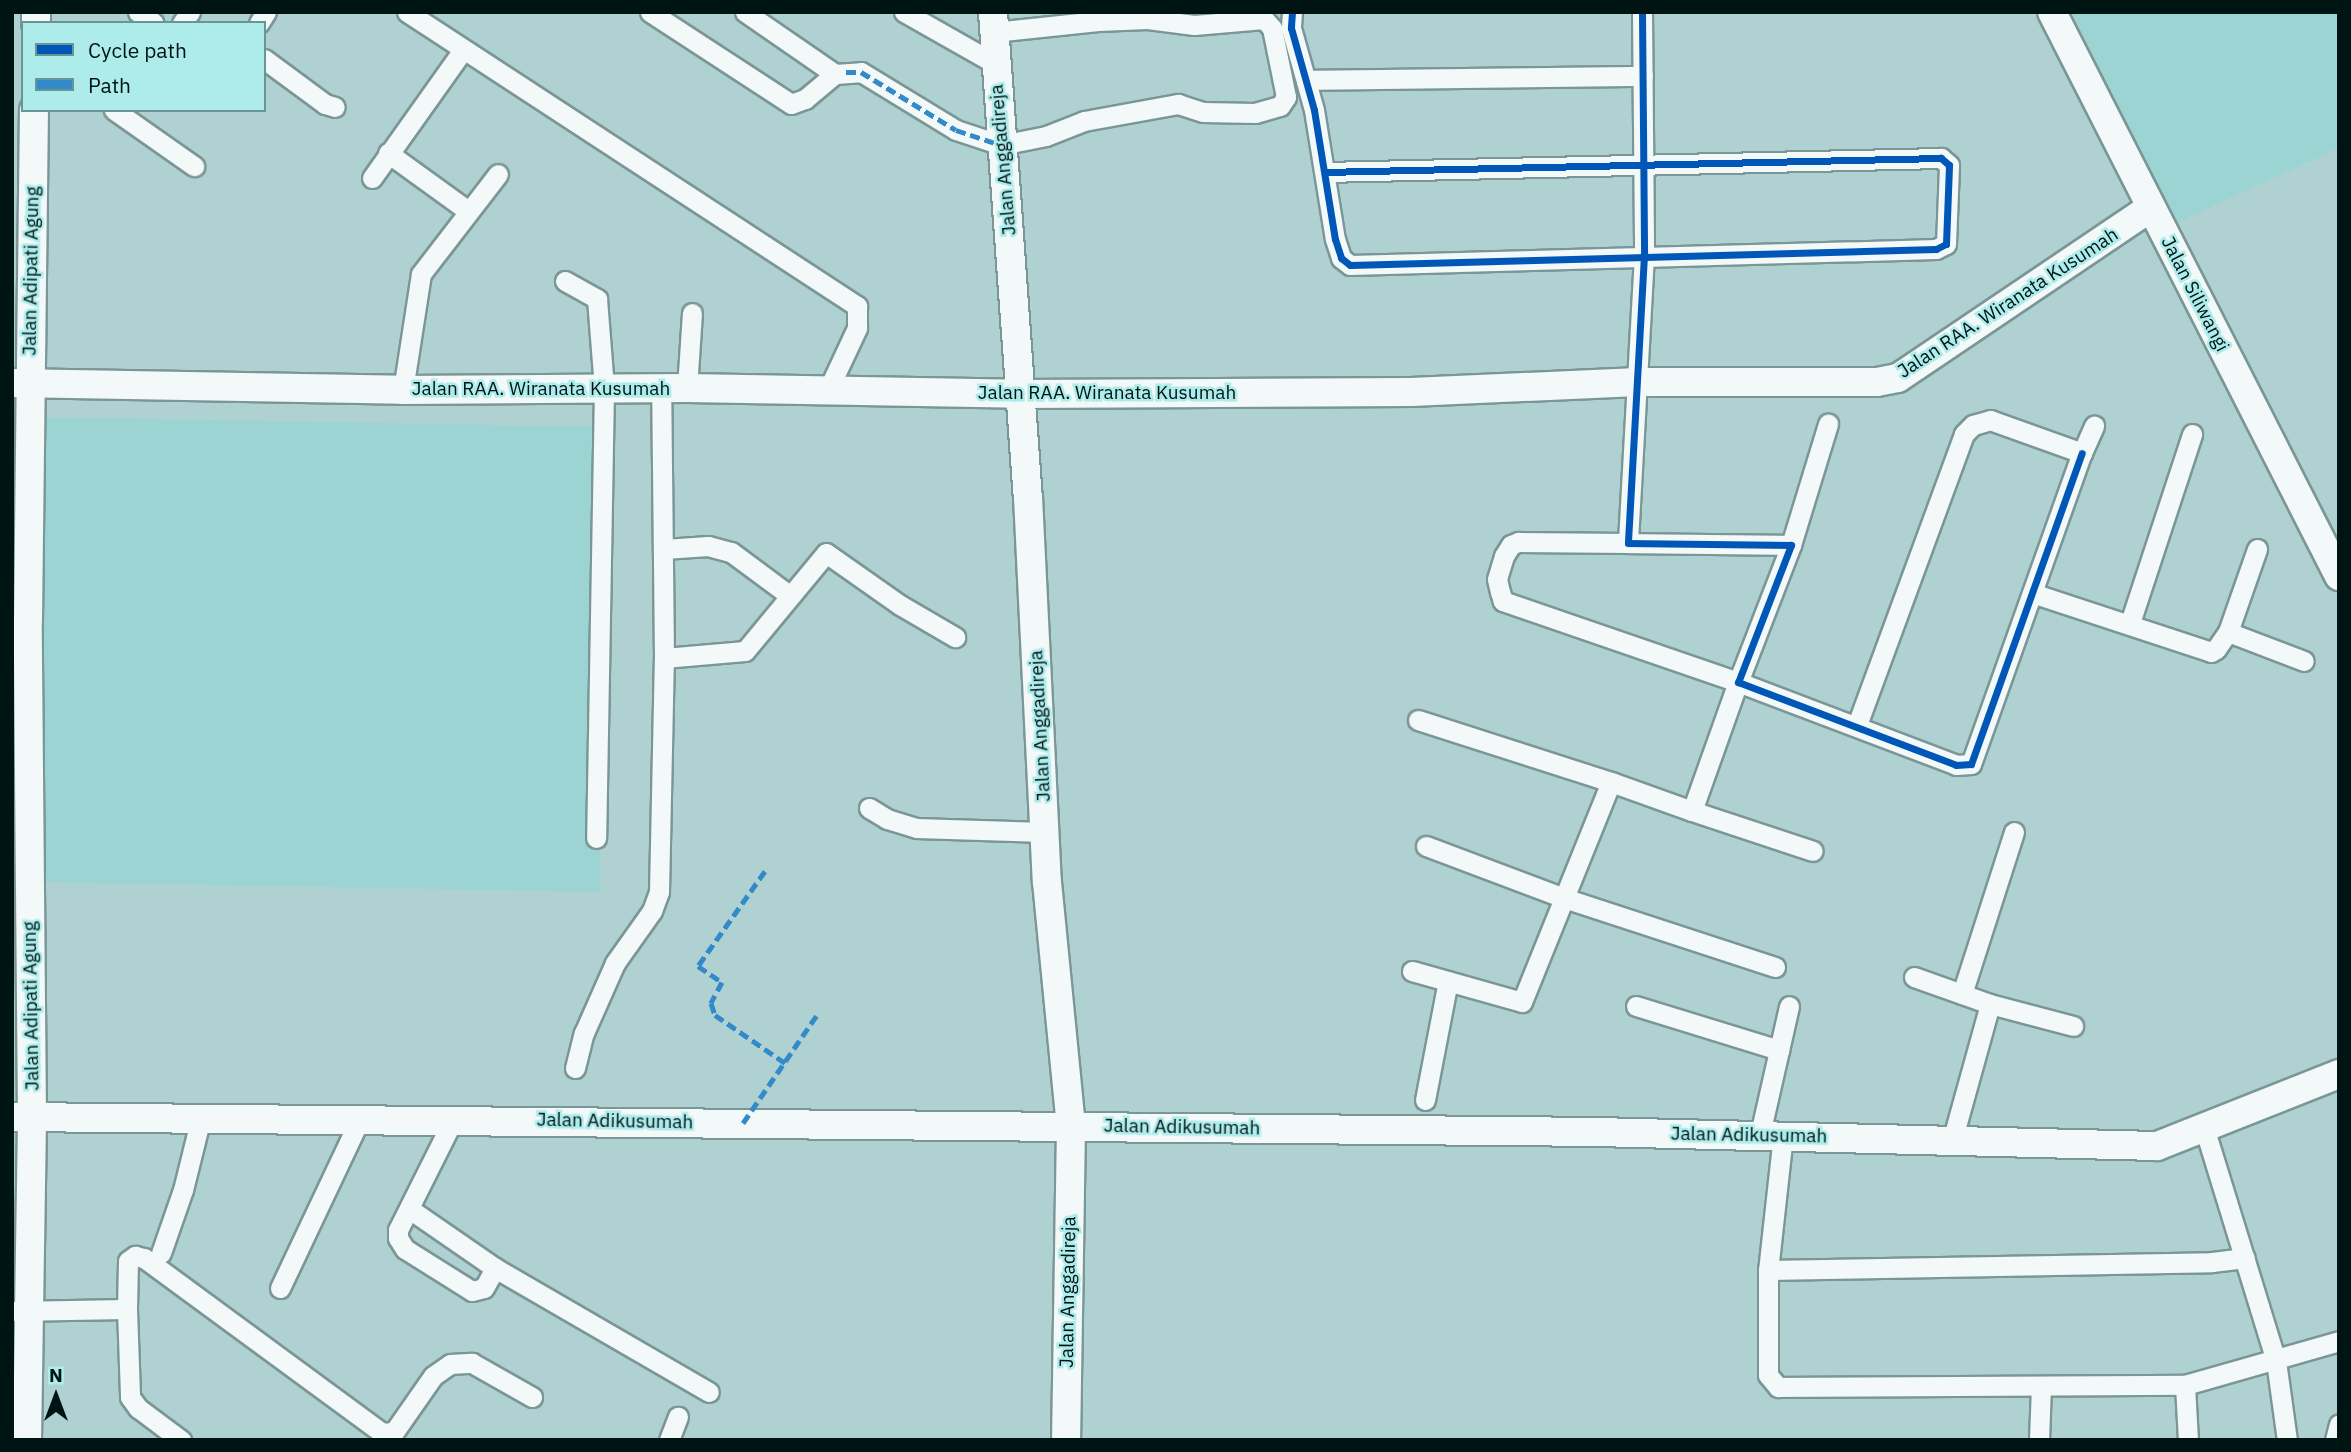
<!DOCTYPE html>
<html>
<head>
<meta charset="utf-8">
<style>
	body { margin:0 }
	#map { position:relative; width:2351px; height:1452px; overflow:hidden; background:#afd1d1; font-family:"IBM Plex Sans",sans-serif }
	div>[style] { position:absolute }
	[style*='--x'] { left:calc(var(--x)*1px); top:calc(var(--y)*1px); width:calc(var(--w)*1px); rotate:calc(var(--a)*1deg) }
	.built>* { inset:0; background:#9cd4d4; transform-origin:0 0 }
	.roads { filter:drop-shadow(2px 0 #7b9696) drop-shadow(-2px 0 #7b9696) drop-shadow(0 2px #7b9696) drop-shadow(0 -2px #7b9696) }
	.street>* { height:19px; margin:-9.5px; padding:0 9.5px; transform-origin:9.5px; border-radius:9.5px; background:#f3f8f8 }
	.secondary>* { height:28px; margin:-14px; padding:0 14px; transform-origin:14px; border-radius:14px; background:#f3f8f8 }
	.quiet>* { height:5px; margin-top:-2.5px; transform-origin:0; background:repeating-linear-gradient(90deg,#328bc8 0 10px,transparent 0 15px) }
	.cycleway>* { height:7px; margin:-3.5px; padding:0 3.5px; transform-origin:3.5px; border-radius:3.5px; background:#0057b8 }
	span { translate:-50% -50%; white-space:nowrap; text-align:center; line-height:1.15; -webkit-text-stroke:5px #aeecec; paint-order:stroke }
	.street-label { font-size:19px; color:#001414 }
	.frame { position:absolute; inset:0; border:14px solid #001414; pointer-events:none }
	.legend { position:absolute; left:21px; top:21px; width:245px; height:91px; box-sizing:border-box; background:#aeecec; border:2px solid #689696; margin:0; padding:9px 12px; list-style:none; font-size:21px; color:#001414 }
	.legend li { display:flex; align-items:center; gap:14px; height:35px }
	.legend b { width:35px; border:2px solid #689696 }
	.north { position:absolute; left:21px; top:1361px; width:70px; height:70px; -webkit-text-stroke:5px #aeecec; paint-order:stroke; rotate:0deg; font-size:19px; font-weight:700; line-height:28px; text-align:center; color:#001414 }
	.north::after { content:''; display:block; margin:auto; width:24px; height:32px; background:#001414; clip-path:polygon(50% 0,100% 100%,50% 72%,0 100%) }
</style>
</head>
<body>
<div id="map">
	<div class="built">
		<div style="clip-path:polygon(2072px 12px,2339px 12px,2339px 148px,2173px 224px)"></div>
		<div style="left:40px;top:417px;width:568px;height:465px;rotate:1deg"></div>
	</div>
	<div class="roads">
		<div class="street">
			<div style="--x:138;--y:12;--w:19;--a:35"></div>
			<div style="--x:407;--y:12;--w:538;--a:33.16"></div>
			<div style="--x:857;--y:306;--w:22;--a:90"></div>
			<div style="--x:857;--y:328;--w:68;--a:115.1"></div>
			<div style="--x:650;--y:12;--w:168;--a:33.1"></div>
			<div style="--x:791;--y:104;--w:15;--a:-20"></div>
			<div style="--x:805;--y:99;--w:39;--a:-40"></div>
			<div style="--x:835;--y:74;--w:26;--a:-4"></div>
			<div style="--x:861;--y:72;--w:111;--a:31.4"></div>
			<div style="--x:956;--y:130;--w:47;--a:18.4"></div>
			<div style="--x:1001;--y:145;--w:46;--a:-11.3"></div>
			<div style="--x:1046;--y:136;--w:41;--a:-21.5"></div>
			<div style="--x:1084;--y:121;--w:96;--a:-10.3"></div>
			<div style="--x:1178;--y:104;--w:26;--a:18"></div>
			<div style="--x:1203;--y:112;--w:52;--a:1.1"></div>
			<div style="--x:1255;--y:113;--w:26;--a:-16"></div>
			<div style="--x:1280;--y:106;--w:11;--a:-56"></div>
			<div style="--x:1286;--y:97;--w:70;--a:-101.5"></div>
			<div style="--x:1272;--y:28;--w:12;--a:-132"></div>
			<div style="--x:1264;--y:19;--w:70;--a:175.1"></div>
			<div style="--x:1194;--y:25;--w:47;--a:-172.7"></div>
			<div style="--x:1147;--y:19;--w:49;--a:177.7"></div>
			<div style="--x:1098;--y:21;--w:105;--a:174"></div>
			<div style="--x:745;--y:12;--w:109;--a:34.6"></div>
			<div style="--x:904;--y:12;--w:106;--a:29.5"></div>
			<div style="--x:1292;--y:12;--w:16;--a:94"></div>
			<div style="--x:1291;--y:28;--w:85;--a:74.3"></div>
			<div style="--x:1314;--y:110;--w:131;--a:80.8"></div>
			<div style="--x:1335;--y:239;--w:20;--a:72"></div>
			<div style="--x:1341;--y:258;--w:11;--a:38"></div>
			<div style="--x:1350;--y:265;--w:586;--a:-1.56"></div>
			<div style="--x:1936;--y:249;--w:11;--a:-27"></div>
			<div style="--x:1946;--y:244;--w:79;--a:-87.8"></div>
			<div style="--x:1949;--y:165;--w:11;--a:-139"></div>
			<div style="--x:1941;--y:158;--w:615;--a:178.7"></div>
			<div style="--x:1642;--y:12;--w:243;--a:89.5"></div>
			<div style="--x:1644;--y:255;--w:288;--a:93.2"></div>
			<div style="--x:1628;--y:543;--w:163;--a:0.7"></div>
			<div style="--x:1791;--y:545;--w:147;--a:111.1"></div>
			<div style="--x:1738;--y:682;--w:233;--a:20.8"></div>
			<div style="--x:1956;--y:765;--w:15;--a:-4"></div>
			<div style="--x:1971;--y:764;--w:330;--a:-70.4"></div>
			<div style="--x:182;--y:23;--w:14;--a:-54"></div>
			<div style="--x:259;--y:23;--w:13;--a:-58"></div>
			<div style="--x:264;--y:59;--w:76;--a:36.4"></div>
			<div style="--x:325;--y:104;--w:10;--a:17"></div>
			<div style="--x:1306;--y:80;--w:337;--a:-0.7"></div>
			<div style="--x:114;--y:110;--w:98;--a:35"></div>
			<div style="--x:388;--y:153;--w:99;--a:35.9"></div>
			<div style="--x:372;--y:178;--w:157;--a:-54.6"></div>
			<div style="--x:565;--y:281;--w:37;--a:29"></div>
			<div style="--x:597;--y:299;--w:89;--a:85.5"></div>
			<div style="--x:604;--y:388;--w:450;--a:91"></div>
			<div style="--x:687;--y:388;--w:75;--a:-86.2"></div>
			<div style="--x:403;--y:390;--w:117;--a:-81.2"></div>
			<div style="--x:421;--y:274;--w:126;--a:-52.4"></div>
			<div style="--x:1791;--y:545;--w:127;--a:-73"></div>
			<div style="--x:664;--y:549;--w:44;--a:-3.9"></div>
			<div style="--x:708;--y:546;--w:24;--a:15"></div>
			<div style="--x:731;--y:552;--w:72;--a:36.6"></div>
			<div style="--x:2032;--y:593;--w:188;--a:18.2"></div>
			<div style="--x:2211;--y:652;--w:6;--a:-31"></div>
			<div style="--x:2216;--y:649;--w:21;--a:-55"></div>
			<div style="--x:2228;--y:632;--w:88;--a:-70.7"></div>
			<div style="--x:2130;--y:623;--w:199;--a:-71.8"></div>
			<div style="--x:2228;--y:632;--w:81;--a:20.9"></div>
			<div style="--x:664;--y:658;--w:81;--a:-4.9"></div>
			<div style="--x:745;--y:651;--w:127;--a:-50.4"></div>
			<div style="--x:826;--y:553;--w:90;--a:35.1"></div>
			<div style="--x:900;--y:605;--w:64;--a:30.2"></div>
			<div style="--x:1418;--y:720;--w:203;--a:17.8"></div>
			<div style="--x:1857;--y:725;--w:310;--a:-69.8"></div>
			<div style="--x:1964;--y:434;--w:13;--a:-45"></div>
			<div style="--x:1973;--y:425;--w:18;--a:-16"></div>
			<div style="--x:1990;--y:420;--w:98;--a:19.7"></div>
			<div style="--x:2082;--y:453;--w:30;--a:-66"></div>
			<div style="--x:869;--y:808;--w:21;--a:31"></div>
			<div style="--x:887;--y:819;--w:30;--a:17"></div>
			<div style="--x:916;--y:828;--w:129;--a:1.8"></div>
			<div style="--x:1692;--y:811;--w:127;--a:18.3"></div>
			<div style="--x:1426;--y:846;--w:147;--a:20.6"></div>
			<div style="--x:1564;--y:898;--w:222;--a:18.1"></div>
			<div style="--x:1412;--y:971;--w:114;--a:15.7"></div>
			<div style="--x:1522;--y:1002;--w:237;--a:-68"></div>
			<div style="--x:1611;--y:782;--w:86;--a:19.7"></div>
			<div style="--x:1692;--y:811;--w:137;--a:-70.4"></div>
			<div style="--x:1738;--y:682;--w:249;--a:-161"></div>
			<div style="--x:1503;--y:601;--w:9;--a:-108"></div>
			<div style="--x:1500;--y:592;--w:13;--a:-103"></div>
			<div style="--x:1497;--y:579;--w:24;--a:-73"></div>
			<div style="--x:1504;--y:556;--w:13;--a:-58"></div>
			<div style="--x:1511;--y:545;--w:8;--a:-23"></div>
			<div style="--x:1518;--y:542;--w:110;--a:0.5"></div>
			<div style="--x:1914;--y:977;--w:81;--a:19.6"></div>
			<div style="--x:1962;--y:994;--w:170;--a:-72.2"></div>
			<div style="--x:1636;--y:1006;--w:150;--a:17.1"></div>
			<div style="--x:575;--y:1068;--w:36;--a:-76"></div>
			<div style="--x:584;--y:1033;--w:77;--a:-66.1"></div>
			<div style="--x:615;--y:963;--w:64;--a:-54.6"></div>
			<div style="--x:652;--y:911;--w:20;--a:-70"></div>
			<div style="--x:659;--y:892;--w:234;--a:-88.8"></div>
			<div style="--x:664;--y:658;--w:269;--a:-90.6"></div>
			<div style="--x:1425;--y:1100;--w:121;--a:-79.1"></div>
			<div style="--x:453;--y:1120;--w:123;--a:116.6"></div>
			<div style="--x:398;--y:1230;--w:8;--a:90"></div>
			<div style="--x:398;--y:1238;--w:13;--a:58"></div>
			<div style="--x:405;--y:1249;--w:79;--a:32.1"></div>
			<div style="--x:472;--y:1291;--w:12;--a:-14"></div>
			<div style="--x:484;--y:1288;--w:23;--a:-61"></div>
			<div style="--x:495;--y:1268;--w:247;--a:30.1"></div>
			<div style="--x:2204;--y:1127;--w:245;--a:72.9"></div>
			<div style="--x:2276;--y:1361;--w:80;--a:82.1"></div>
			<div style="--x:1760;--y:1134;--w:131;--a:-77.2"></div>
			<div style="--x:1783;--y:1135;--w:136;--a:96.3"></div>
			<div style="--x:1768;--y:1270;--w:105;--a:90"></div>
			<div style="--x:1768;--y:1375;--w:16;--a:50"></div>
			<div style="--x:1778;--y:1387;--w:407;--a:-0.3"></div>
			<div style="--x:2185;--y:1385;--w:160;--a:-15.9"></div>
			<div style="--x:1952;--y:1141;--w:142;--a:-74.5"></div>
			<div style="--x:1990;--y:1004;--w:86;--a:14.8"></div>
			<div style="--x:411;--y:1210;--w:102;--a:34.6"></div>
			<div style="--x:161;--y:1253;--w:67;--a:-70.8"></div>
			<div style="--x:183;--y:1190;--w:75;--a:-76.1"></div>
			<div style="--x:1768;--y:1270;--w:444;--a:-1"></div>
			<div style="--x:2212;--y:1262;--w:33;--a:-7"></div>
			<div style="--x:280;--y:1288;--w:187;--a:-64.7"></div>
			<div style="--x:127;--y:1309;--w:48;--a:-88.8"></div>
			<div style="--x:128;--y:1261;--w:9;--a:-36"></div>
			<div style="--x:135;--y:1256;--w:9;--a:13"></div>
			<div style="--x:144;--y:1258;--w:295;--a:36.3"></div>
			<div style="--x:382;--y:1433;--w:12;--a:-5"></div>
			<div style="--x:394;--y:1432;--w:68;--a:-55.1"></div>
			<div style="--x:433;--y:1376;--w:21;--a:-35"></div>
			<div style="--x:450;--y:1364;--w:22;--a:-3"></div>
			<div style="--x:472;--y:1363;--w:69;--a:29.5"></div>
			<div style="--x:12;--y:1311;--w:115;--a:-1"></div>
			<div style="--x:127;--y:1309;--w:88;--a:88"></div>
			<div style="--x:130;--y:1397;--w:14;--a:54"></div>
			<div style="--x:138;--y:1408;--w:54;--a:36.7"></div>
			<div style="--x:2185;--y:1385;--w:55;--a:86.9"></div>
			<div style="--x:669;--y:1440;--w:25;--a:-69"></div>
			<div style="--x:2039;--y:1440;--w:54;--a:-87.9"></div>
			<div style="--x:2335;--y:1440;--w:16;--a:-76"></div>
		</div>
		<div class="secondary">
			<div style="--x:993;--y:12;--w:486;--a:85.9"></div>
			<div style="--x:1028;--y:497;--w:385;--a:87.2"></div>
			<div style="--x:1047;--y:882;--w:245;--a:84.4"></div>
			<div style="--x:1071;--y:1126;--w:314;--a:90.9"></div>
			<div style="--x:2052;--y:12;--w:633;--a:63.03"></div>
			<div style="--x:36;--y:23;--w:11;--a:-90"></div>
			<div style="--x:12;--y:383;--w:391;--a:1"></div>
			<div style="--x:403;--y:390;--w:284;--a:-0.4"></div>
			<div style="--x:687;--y:388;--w:333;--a:1"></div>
			<div style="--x:1020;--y:394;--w:391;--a:-0.3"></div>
			<div style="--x:1411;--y:392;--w:227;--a:-2.5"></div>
			<div style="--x:1638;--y:382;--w:239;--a:0"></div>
			<div style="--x:1877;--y:382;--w:21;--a:-11"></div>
			<div style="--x:1898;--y:378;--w:304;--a:-34"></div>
			<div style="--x:12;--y:1117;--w:1584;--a:0.54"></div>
			<div style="--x:1596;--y:1132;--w:561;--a:1.43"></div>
			<div style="--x:2157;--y:1146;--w:196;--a:-21.6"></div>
			<div style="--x:27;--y:1440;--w:323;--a:-89.1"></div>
			<div style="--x:32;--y:1117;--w:497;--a:-90.5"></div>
			<div style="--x:28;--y:620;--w:510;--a:-89.33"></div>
		</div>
	</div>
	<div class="quiet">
		<div style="--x:846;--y:72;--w:15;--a:0"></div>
		<div style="--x:861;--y:72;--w:111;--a:31.4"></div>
		<div style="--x:956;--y:130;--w:47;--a:18.4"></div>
		<div style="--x:765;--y:871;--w:116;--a:125.2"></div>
		<div style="--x:698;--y:966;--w:29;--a:34"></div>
		<div style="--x:722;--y:982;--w:24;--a:118"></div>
		<div style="--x:711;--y:1003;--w:13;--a:72"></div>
		<div style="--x:715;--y:1015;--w:85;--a:34.4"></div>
		<div style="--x:743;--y:1123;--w:131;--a:-55.6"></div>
	</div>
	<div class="cycleway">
		<div style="--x:1292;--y:12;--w:16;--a:94"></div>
		<div style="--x:1291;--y:28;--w:85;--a:74.3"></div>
		<div style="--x:1314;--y:110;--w:131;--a:80.8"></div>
		<div style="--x:1335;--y:239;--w:20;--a:72"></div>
		<div style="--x:1341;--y:258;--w:11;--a:38"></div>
		<div style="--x:1350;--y:265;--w:586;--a:-1.56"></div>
		<div style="--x:1936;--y:249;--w:11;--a:-27"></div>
		<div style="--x:1946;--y:244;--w:79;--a:-87.8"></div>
		<div style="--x:1949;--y:165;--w:11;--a:-139"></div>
		<div style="--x:1941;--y:158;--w:615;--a:178.7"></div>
		<div style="--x:1642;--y:12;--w:243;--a:89.5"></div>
		<div style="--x:1644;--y:255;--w:288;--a:93.2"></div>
		<div style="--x:1628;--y:543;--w:163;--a:0.7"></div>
		<div style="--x:1791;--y:545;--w:147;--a:111.1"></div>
		<div style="--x:1738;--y:682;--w:233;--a:20.8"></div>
		<div style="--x:1956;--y:765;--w:15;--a:-4"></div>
		<div style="--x:1971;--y:764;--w:330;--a:-70.4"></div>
	</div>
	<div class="street-label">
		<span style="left:1003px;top:160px;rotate:-95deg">Jalan Anggadireja</span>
		<span style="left:31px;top:271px;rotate:-89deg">Jalan Adipati Agung</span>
		<span style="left:2195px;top:294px;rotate:63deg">Jalan Siliwangi</span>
		<span style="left:2008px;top:303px;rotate:-33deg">Jalan RAA. Wiranata Kusumah</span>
		<span style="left:541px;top:389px">Jalan RAA. Wiranata Kusumah</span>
		<span style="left:1107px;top:393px">Jalan RAA. Wiranata Kusumah</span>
		<span style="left:1040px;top:726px;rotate:-93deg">Jalan Anggadireja</span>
		<span style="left:31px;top:1006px;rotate:-91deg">Jalan Adipati Agung</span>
		<span style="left:615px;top:1121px;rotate:1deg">Jalan Adikusumah</span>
		<span style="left:1182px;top:1127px;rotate:1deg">Jalan Adikusumah</span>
		<span style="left:1749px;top:1135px;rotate:1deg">Jalan Adikusumah</span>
		<span style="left:1068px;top:1292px;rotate:-89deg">Jalan Anggadireja</span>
	</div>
	<div class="frame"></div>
	<ul class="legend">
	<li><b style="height:9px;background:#0057b8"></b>Cycle path</li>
	<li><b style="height:9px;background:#328bc8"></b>Path</li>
	</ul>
	<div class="north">N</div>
</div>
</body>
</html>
